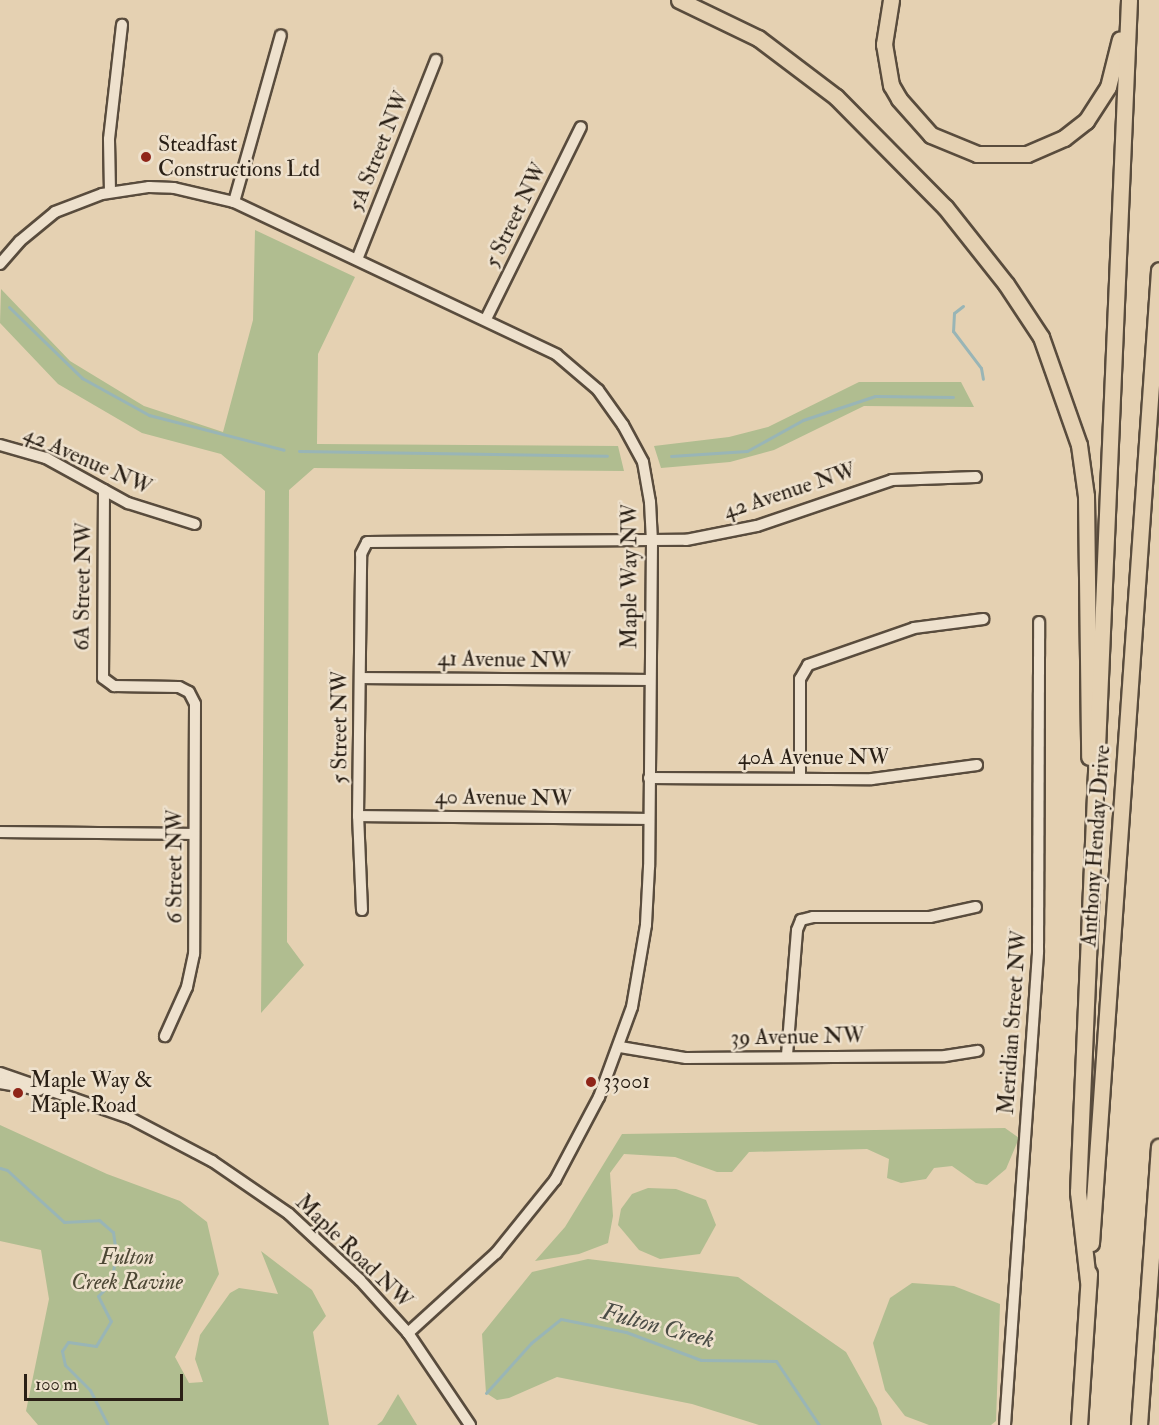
<!DOCTYPE html>
<html>
<head>
<meta charset="utf-8">
<style>
	body { margin:0 }
	#map { position:relative; width:1159px; height:1425px; overflow:hidden; background:#e5d1b2; font-family:"IM FELL Double Pica",serif }
	div>[style] { position:absolute }
	[style*='--x'] { left:calc(var(--x)*1px); top:calc(var(--y)*1px); width:calc(var(--w)*1px); rotate:calc(var(--a)*1deg) }
	.green>* { inset:0; background:#b0bd90 }
	.stream>* { height:3px; margin:-1.5px; padding:0 1.5px; transform-origin:1.5px; border-radius:1.5px; background:#99b5b6 }
	.roads { filter:drop-shadow(2px 0 #594c3d) drop-shadow(-2px 0 #594c3d) drop-shadow(0 2px #594c3d) drop-shadow(0 -2px #594c3d) }
	.minor>* { height:10px; margin:-5px; padding:0 5px; transform-origin:5px; border-radius:5px; background:#eee1cd }
	.highway>* { height:15px; margin:-7.5px; padding:0 7.5px; transform-origin:7.5px; border-radius:7.5px; background:#e5d1b2 }
	.dots>* { width:16px; height:16px; translate:-50% -50%; box-sizing:border-box; border:3px solid #eee1cd; border-radius:50% }
	span { translate:-50% -50%; white-space:nowrap; text-align:center; line-height:1.15; -webkit-text-stroke:5px #eee1cd; paint-order:stroke }
	.poi-label { font-size:22px; color:#2a2016 }
	.left { translate:0 -50%; text-align:left }
	.street-label { font-size:22px; color:#2a2016 }
	.park-label { font-size:22px; color:#4c4734; font-style:italic }
	.water-label { font-size:24px; color:#4b4d46; font-style:italic }
	.scale { position:absolute; left:24px; top:1374px; width:159px; height:27px; box-sizing:border-box; border:3px solid #2a2016; border-top:0; padding-left:8px; font-size:18px; line-height:21px; white-space:nowrap; color:#2a2016; -webkit-text-stroke:4px #eee1cd; paint-order:stroke }
</style>
</head>
<body>
<div id="map">
	<div class="green">
		<div style="clip-path:polygon(255px 230px,355px 277px,318px 354px,317px 444px,618px 446px,624px 471px,314px 468px,289px 490px,287px 942px,304px 965px,261px 1013px,265px 491px,221px 454px,142px 433px,58px 384px,0 323px,1px 289px,70px 361px,144px 406px,223px 432px,253px 320px)"></div>
		<div style="clip-path:polygon(859px 382px,961px 382px,974px 407px,864px 406px,774px 450px,730px 462px,661px 468px,654px 446px,729px 437px,768px 427px)"></div>
		<div style="clip-path:polygon(0 1125px,107px 1174px,180px 1201px,207px 1222px,219px 1274px,175px 1357px,189px 1383px,203px 1382px,195px 1359px,200px 1335px,230px 1293px,239px 1288px,278px 1294px,261px 1251px,312px 1290px,326px 1316px,313px 1332px,329px 1425px,38px 1425px,26px 1411px,49px 1299px,41px 1250px,0 1241px)"></div>
		<div style="clip-path:polygon(1005px 1128px,1019px 1138px,1006px 1169px,987px 1185px,976px 1183px,952px 1166px,934px 1168px,926px 1179px,901px 1183px,887px 1178px,889px 1159px,867px 1149px,749px 1152px,732px 1172px,717px 1172px,675px 1157px,624px 1154px,610px 1173px,613px 1216px,608px 1243px,579px 1254px,535px 1261px,565px 1227px,622px 1134px)"></div>
		<div style="clip-path:polygon(648px 1188px,676px 1189px,706px 1200px,716px 1225px,700px 1254px,660px 1259px,639px 1250px,618px 1225px,621px 1209px,632px 1194px)"></div>
		<div style="clip-path:polygon(588px 1259px,738px 1277px,846px 1352px,877px 1408px,882px 1425px,759px 1425px,692px 1404px,557px 1377px,509px 1398px,497px 1400px,486px 1393px,482px 1334px,532px 1272px)"></div>
		<div style="clip-path:polygon(912px 1283px,954px 1286px,1000px 1304px,996px 1421px,991px 1425px,929px 1425px,905px 1416px,885px 1390px,873px 1343px,890px 1298px)"></div>
		<div style="clip-path:polygon(398px 1394px,417px 1425px,377px 1425px,382px 1421px)"></div>
	</div>
	<div class="stream">
		<div style="--x:963;--y:306;--w:11;--a:142"></div>
		<div style="--x:954;--y:313;--w:18;--a:93"></div>
		<div style="--x:953;--y:331;--w:46;--a:52.9"></div>
		<div style="--x:981;--y:368;--w:11;--a:80"></div>
		<div style="--x:9;--y:307;--w:102;--a:44.2"></div>
		<div style="--x:82;--y:378;--w:77;--a:28.9"></div>
		<div style="--x:149;--y:415;--w:139;--a:14.5"></div>
		<div style="--x:299;--y:451;--w:308;--a:0.9"></div>
		<div style="--x:671;--y:456;--w:76;--a:-3.8"></div>
		<div style="--x:747;--y:451;--w:64;--a:-29"></div>
		<div style="--x:803;--y:420;--w:76;--a:-18.4"></div>
		<div style="--x:875;--y:396;--w:78;--a:0.7"></div>
		<div style="--x:0;--y:1168;--w:7;--a:16"></div>
		<div style="--x:7;--y:1170;--w:77;--a:42.4"></div>
		<div style="--x:64;--y:1222;--w:35;--a:-3"></div>
		<div style="--x:99;--y:1220;--w:18;--a:41"></div>
		<div style="--x:113;--y:1232;--w:22;--a:82"></div>
		<div style="--x:116;--y:1254;--w:29;--a:100"></div>
		<div style="--x:111;--y:1283;--w:18;--a:135"></div>
		<div style="--x:98;--y:1296;--w:28;--a:63"></div>
		<div style="--x:111;--y:1321;--w:29;--a:121"></div>
		<div style="--x:96;--y:1346;--w:28;--a:-172"></div>
		<div style="--x:68;--y:1342;--w:11;--a:124"></div>
		<div style="--x:62;--y:1351;--w:14;--a:78"></div>
		<div style="--x:65;--y:1365;--w:35;--a:45"></div>
		<div style="--x:90;--y:1390;--w:39;--a:63"></div>
		<div style="--x:486;--y:1393;--w:67;--a:-48"></div>
		<div style="--x:531;--y:1343;--w:38;--a:-39"></div>
		<div style="--x:561;--y:1319;--w:66;--a:11.3"></div>
		<div style="--x:626;--y:1332;--w:80;--a:20.5"></div>
		<div style="--x:701;--y:1360;--w:75;--a:0.8"></div>
		<div style="--x:776;--y:1361;--w:77;--a:56.1"></div>
	</div>
	<div class="roads">
		<div class="minor">
			<div style="--x:110;--y:192;--w:53;--a:-91.1"></div>
			<div style="--x:109;--y:139;--w:115;--a:-83.5"></div>
			<div style="--x:234;--y:202;--w:173;--a:-74.3"></div>
			<div style="--x:358;--y:257;--w:212;--a:-68.4"></div>
			<div style="--x:0;--y:264;--w:30;--a:-49"></div>
			<div style="--x:20;--y:241;--w:45;--a:-39.6"></div>
			<div style="--x:55;--y:212;--w:50;--a:-21"></div>
			<div style="--x:102;--y:194;--w:48;--a:-8.5"></div>
			<div style="--x:149;--y:187;--w:25;--a:2"></div>
			<div style="--x:174;--y:188;--w:62;--a:13.1"></div>
			<div style="--x:234;--y:202;--w:357;--a:25.3"></div>
			<div style="--x:557;--y:355;--w:54;--a:40.5"></div>
			<div style="--x:598;--y:390;--w:43;--a:54.5"></div>
			<div style="--x:623;--y:425;--w:42;--a:61.6"></div>
			<div style="--x:643;--y:462;--w:41;--a:80.1"></div>
			<div style="--x:650;--y:502;--w:40;--a:87.1"></div>
			<div style="--x:652;--y:542;--w:325;--a:90.5"></div>
			<div style="--x:649;--y:867;--w:58;--a:93"></div>
			<div style="--x:646;--y:925;--w:83;--a:99.7"></div>
			<div style="--x:632;--y:1007;--w:96;--a:110.1"></div>
			<div style="--x:599;--y:1097;--w:94;--a:117.9"></div>
			<div style="--x:555;--y:1180;--w:94;--a:128.9"></div>
			<div style="--x:496;--y:1253;--w:119;--a:137.7"></div>
			<div style="--x:486;--y:319;--w:214;--a:-63.7"></div>
			<div style="--x:0;--y:445;--w:48;--a:15.8"></div>
			<div style="--x:46;--y:458;--w:94;--a:28.8"></div>
			<div style="--x:128;--y:503;--w:70;--a:17.4"></div>
			<div style="--x:104;--y:490;--w:188;--a:90.3"></div>
			<div style="--x:103;--y:678;--w:14;--a:36"></div>
			<div style="--x:114;--y:686;--w:65;--a:0.9"></div>
			<div style="--x:179;--y:687;--w:11;--a:27"></div>
			<div style="--x:189;--y:692;--w:13;--a:63"></div>
			<div style="--x:195;--y:704;--w:250;--a:90.2"></div>
			<div style="--x:194;--y:954;--w:34;--a:102"></div>
			<div style="--x:187;--y:987;--w:54;--a:114.2"></div>
			<div style="--x:360;--y:678;--w:289;--a:0.4"></div>
			<div style="--x:649;--y:778;--w:223;--a:0.3"></div>
			<div style="--x:872;--y:779;--w:106;--a:-7.6"></div>
			<div style="--x:800;--y:778;--w:99;--a:-90"></div>
			<div style="--x:800;--y:679;--w:16;--a:-60"></div>
			<div style="--x:808;--y:665;--w:112;--a:-19.2"></div>
			<div style="--x:914;--y:628;--w:70;--a:-7.4"></div>
			<div style="--x:358;--y:816;--w:291;--a:0.6"></div>
			<div style="--x:0;--y:832;--w:194;--a:0.6"></div>
			<div style="--x:362;--y:910;--w:94;--a:-92.4"></div>
			<div style="--x:358;--y:816;--w:262;--a:-89.3"></div>
			<div style="--x:361;--y:554;--w:13;--a:-63"></div>
			<div style="--x:367;--y:542;--w:319;--a:-0.4"></div>
			<div style="--x:686;--y:540;--w:72;--a:-11.2"></div>
			<div style="--x:757;--y:526;--w:143;--a:-18.8"></div>
			<div style="--x:892;--y:480;--w:84;--a:-2"></div>
			<div style="--x:620;--y:1047;--w:67;--a:9.5"></div>
			<div style="--x:686;--y:1058;--w:259;--a:-0.4"></div>
			<div style="--x:945;--y:1056;--w:33;--a:-9"></div>
			<div style="--x:787;--y:1055;--w:125;--a:-85.4"></div>
			<div style="--x:797;--y:930;--w:11;--a:-68"></div>
			<div style="--x:801;--y:920;--w:12;--a:-14"></div>
			<div style="--x:813;--y:917;--w:117;--a:0"></div>
			<div style="--x:930;--y:917;--w:47;--a:-12.3"></div>
			<div style="--x:0;--y:1073;--w:138;--a:19.1"></div>
			<div style="--x:130;--y:1118;--w:93;--a:27.7"></div>
			<div style="--x:212;--y:1161;--w:93;--a:34.5"></div>
			<div style="--x:289;--y:1214;--w:97;--a:42.9"></div>
			<div style="--x:360;--y:1280;--w:72;--a:47.8"></div>
			<div style="--x:408;--y:1333;--w:111;--a:56"></div>
			<div style="--x:0;--y:1083;--w:40;--a:10"></div>
			<div style="--x:1005;--y:1425;--w:474;--a:-86"></div>
			<div style="--x:1038;--y:952;--w:330;--a:-89.8"></div>
		</div>
		<div class="highway">
			<div style="--x:679;--y:0;--w:88;--a:25.7"></div>
			<div style="--x:758;--y:38;--w:98;--a:37.1"></div>
			<div style="--x:836;--y:97;--w:155;--a:45.3"></div>
			<div style="--x:945;--y:207;--w:98;--a:51.6"></div>
			<div style="--x:1006;--y:284;--w:64;--a:56.6"></div>
			<div style="--x:1041;--y:337;--w:114;--a:70.6"></div>
			<div style="--x:1079;--y:445;--w:51;--a:82.2"></div>
			<div style="--x:1086;--y:496;--w:261;--a:89.3"></div>
			<div style="--x:891;--y:0;--w:45;--a:99"></div>
			<div style="--x:884;--y:44;--w:42;--a:80.3"></div>
			<div style="--x:891;--y:85;--w:16;--a:60"></div>
			<div style="--x:899;--y:99;--w:48;--a:48.4"></div>
			<div style="--x:931;--y:135;--w:50;--a:22.4"></div>
			<div style="--x:977;--y:154;--w:50;--a:0"></div>
			<div style="--x:1027;--y:154;--w:40;--a:-23.4"></div>
			<div style="--x:1064;--y:138;--w:28;--a:-38"></div>
			<div style="--x:1086;--y:121;--w:40;--a:-57.1"></div>
			<div style="--x:1108;--y:87;--w:49;--a:-76"></div>
			<div style="--x:1091;--y:1243;--w:975;--a:-86"></div>
			<div style="--x:1088;--y:1281;--w:90;--a:-96.4"></div>
			<div style="--x:1078;--y:1192;--w:1193;--a:-87.55"></div>
			<div style="--x:1079;--y:1425;--w:152;--a:-86.2"></div>
			<div style="--x:1139;--y:1425;--w:279;--a:-85.9"></div>
		</div>
	</div>
	<div class="dots">
		<div style="left:146px;top:157px;background:#8f2418"></div>
		<div style="left:591px;top:1082px;background:#8f2418"></div>
		<div style="left:18px;top:1093px;background:#8f2418"></div>
	</div>
	<div class="poi-label">
		<span class="left" style="left:158px;top:157px">Steadfast<br>Constructions Ltd</span>
		<span class="left" style="left:30px;top:1093px">Maple Way &amp;<br>Maple Road</span>
		<span class="left" style="left:603px;top:1082px">33001</span>
	</div>
	<div class="street-label">
		<span style="left:379px;top:151px;rotate:-68deg">5A Street NW</span>
		<span style="left:516px;top:215px;rotate:-64deg">5 Street NW</span>
		<span style="left:88px;top:461px;rotate:24deg">42 Avenue NW</span>
		<span style="left:790px;top:491px;rotate:-18deg">42 Avenue NW</span>
		<span style="left:630px;top:576px;rotate:-90deg">Maple Way NW</span>
		<span style="left:83px;top:586px;rotate:-89deg">6A Street NW</span>
		<span style="left:505px;top:660px;rotate:1deg">41 Avenue NW</span>
		<span style="left:340px;top:727px;rotate:-90deg">5 Street NW</span>
		<span style="left:814px;top:758px">40A Avenue NW</span>
		<span style="left:504px;top:798px;rotate:1deg">40 Avenue NW</span>
		<span style="left:1096px;top:846px;rotate:-86deg">Anthony Henday Drive</span>
		<span style="left:175px;top:866px;rotate:-90deg">6 Street NW</span>
		<span style="left:1013px;top:1022px;rotate:-86deg">Meridian Street NW</span>
		<span style="left:798px;top:1037px;rotate:-1deg">39 Avenue NW</span>
		<span style="left:354px;top:1252px;rotate:44deg">Maple Road NW</span>
	</div>
	<div class="park-label">
		<span style="left:127px;top:1270px">Fulton<br>Creek Ravine</span>
	</div>
	<div class="water-label">
		<span style="left:658px;top:1326px;rotate:15deg">Fulton Creek</span>
	</div>
	<div class="scale">100 m</div>
</div>
</body>
</html>
